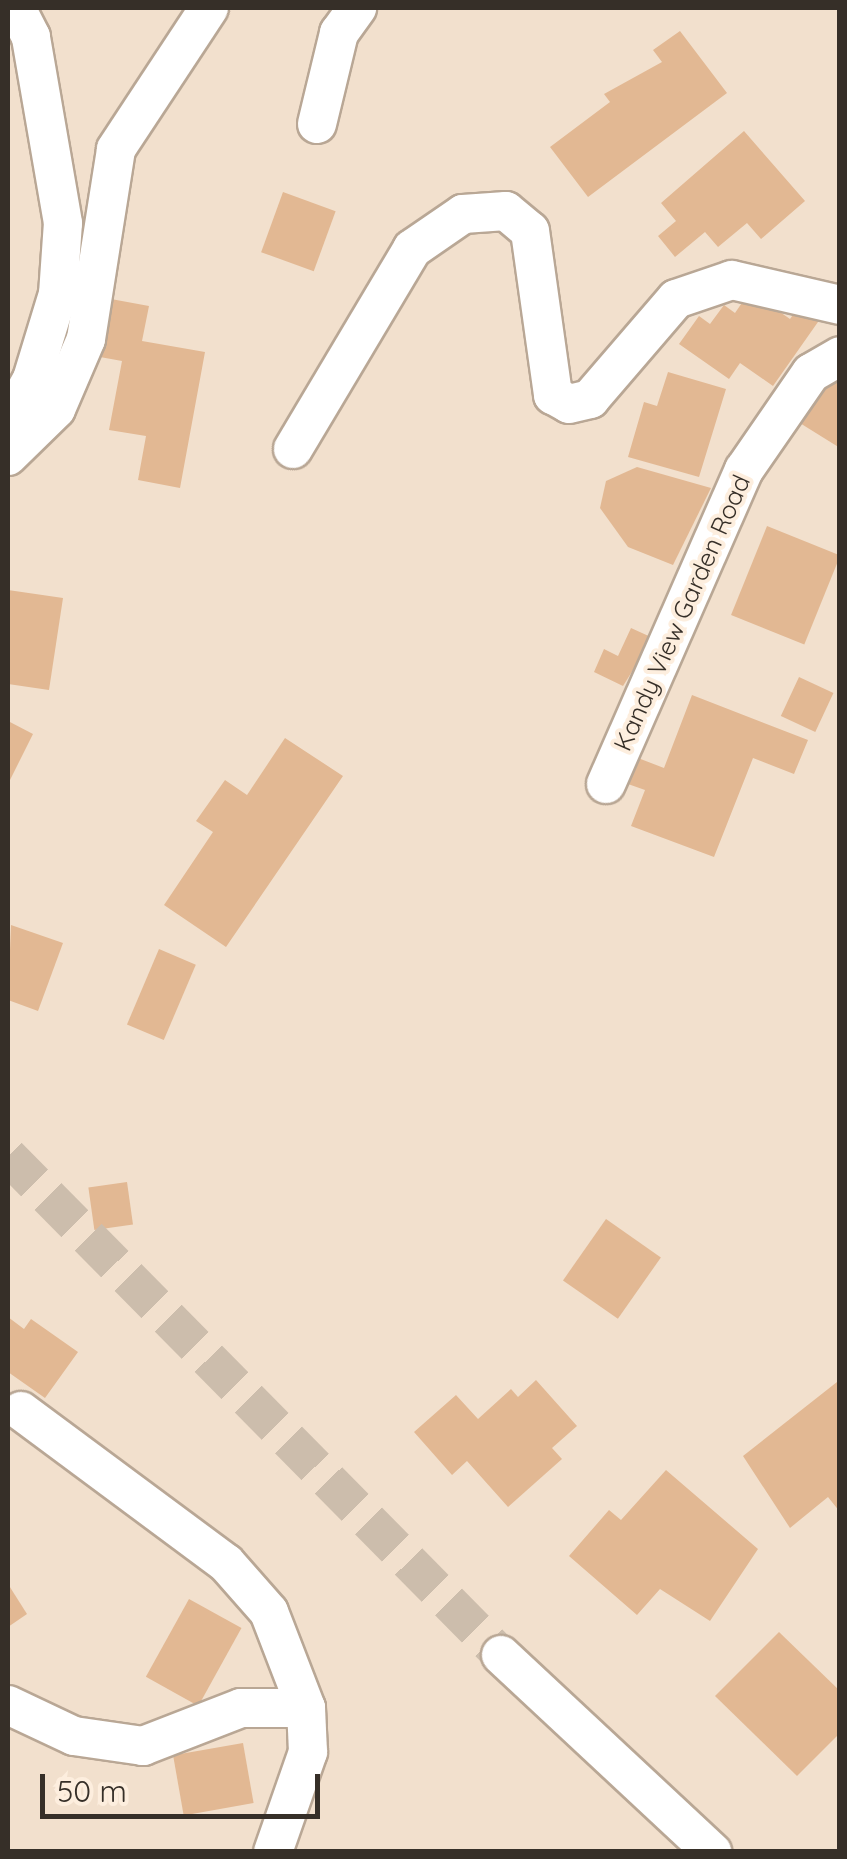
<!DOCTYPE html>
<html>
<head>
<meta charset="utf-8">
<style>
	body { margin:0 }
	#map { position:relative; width:847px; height:1859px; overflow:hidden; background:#f2e0cd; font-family:Quicksand,sans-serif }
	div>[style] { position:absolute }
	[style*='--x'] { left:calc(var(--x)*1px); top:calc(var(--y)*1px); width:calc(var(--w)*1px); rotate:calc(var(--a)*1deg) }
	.building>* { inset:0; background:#e2b893; transform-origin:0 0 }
	.minor-tunnel>* { height:38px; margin-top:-19px; transform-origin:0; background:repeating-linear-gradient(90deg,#ccbdac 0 38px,transparent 0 57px) }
	.roads { filter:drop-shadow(2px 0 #b9a795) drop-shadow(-2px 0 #b9a795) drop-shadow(0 2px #b9a795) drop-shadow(0 -2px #b9a795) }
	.minor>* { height:38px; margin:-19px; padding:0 19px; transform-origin:19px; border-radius:19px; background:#fff }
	span { translate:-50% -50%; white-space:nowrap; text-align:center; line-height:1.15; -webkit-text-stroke:8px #fdeede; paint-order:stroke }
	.street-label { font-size:25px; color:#362f28 }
	.frame { position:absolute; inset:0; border:10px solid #362f28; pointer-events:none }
	.scale { position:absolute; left:40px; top:1774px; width:280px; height:45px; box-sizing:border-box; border:5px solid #362f28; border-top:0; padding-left:12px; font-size:30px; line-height:35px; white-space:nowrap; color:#362f28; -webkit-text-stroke:8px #fdeede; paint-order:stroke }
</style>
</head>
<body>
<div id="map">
	<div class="building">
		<div style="clip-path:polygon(680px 31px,727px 93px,588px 197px,550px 147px,610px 102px,604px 94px,662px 62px,653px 50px)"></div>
		<div style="clip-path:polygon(744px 131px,805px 201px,761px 239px,747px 223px,718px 247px,705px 232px,675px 257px,658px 236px,676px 221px,661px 203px)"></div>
		<div style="left:283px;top:192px;width:56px;height:64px;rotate:20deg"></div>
		<div style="clip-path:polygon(750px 291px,790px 319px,805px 298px,825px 312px,773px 386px,740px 363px,729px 379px,679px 344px,699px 316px,710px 324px,724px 305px,735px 313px)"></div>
		<div style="clip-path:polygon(111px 299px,149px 306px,142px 341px,205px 352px,180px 488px,138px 480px,146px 436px,109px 430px,122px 361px,100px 357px)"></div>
		<div style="clip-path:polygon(668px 372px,726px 389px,699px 477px,628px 457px,644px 402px,657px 406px)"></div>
		<div style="clip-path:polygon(840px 372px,840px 448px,795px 420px)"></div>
		<div style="clip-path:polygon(637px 467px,711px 488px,673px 565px,628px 547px,600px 508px,606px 481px)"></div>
		<div style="left:767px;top:526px;width:79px;height:96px;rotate:22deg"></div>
		<div style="clip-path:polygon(8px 590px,63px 598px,49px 690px,8px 684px)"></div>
		<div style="clip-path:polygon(631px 628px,653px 638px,623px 686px,594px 672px,604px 649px,618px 656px)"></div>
		<div style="left:799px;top:677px;width:38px;height:43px;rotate:25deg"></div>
		<div style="clip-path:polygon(692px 695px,808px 740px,794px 774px,753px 758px,714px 857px,631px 826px,645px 790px,628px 784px,638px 758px,664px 768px)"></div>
		<div style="clip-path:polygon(8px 721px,33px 734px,8px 784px)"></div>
		<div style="clip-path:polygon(285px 738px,343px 776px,226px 947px,164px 905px,213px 832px,196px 821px,225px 780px,247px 795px)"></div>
		<div style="clip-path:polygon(11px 925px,63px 943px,38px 1011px,8px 1000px)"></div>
		<div style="left:159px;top:949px;width:40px;height:82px;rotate:23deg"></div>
		<div style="left:127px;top:1182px;width:43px;height:39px;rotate:82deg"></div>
		<div style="left:606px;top:1219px;width:67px;height:75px;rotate:35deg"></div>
		<div style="clip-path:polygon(8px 1317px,24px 1329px,31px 1319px,78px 1352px,45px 1398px,8px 1372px)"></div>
		<div style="clip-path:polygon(536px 1380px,577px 1426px,552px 1448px,562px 1459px,508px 1507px,467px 1461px,452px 1475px,414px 1432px,456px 1395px,478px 1419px,511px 1389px,518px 1397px)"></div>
		<div style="clip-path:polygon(837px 1382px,840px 1512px,828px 1497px,790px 1528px,743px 1456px)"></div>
		<div style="clip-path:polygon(666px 1470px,758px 1549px,710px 1621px,660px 1589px,637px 1615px,569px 1556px,609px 1510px,621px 1520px)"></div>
		<div style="clip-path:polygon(8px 1584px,27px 1614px,8px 1627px)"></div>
		<div style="left:189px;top:1599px;width:60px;height:89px;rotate:29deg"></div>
		<div style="clip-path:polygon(779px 1632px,840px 1691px,840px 1733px,797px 1776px,715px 1696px)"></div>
		<div style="left:243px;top:1743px;width:61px;height:71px;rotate:80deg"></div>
	</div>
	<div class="minor-tunnel">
		<div style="--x:8;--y:1156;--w:701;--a:45.35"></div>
	</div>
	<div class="roads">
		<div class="minor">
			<div style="--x:317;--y:124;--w:94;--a:-76.4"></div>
			<div style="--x:339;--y:33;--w:31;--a:-54"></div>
			<div style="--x:8;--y:422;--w:49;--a:-60.8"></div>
			<div style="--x:32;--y:379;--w:89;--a:-73"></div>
			<div style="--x:58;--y:294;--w:71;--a:-86"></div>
			<div style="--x:63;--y:223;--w:189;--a:-99.8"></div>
			<div style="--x:31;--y:37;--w:33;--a:-117"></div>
			<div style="--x:293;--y:449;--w:233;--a:-59.2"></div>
			<div style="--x:412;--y:249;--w:62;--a:-34.5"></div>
			<div style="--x:463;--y:214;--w:43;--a:-4"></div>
			<div style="--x:506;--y:211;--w:31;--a:40"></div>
			<div style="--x:530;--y:231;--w:166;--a:82"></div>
			<div style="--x:553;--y:395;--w:18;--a:29"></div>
			<div style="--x:569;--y:404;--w:22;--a:-13"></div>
			<div style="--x:590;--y:399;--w:132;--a:-49.3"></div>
			<div style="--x:676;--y:299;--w:59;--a:-18.7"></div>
			<div style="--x:732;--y:280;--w:111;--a:13"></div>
			<div style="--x:8;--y:456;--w:67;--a:-44.4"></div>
			<div style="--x:56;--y:409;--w:76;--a:-66.8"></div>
			<div style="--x:86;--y:339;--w:192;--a:-81"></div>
			<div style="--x:116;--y:149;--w:169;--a:-56.6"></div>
			<div style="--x:606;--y:784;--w:343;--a:-66.3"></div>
			<div style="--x:744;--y:470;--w:118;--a:-55.4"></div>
			<div style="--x:811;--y:373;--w:34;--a:-30"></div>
			<div style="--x:21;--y:1411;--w:255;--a:36.6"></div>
			<div style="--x:226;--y:1563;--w:65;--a:48.7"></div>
			<div style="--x:269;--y:1612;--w:103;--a:68.9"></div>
			<div style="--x:501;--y:1655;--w:289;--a:43"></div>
			<div style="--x:8;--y:1705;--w:73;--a:25.2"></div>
			<div style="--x:74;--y:1736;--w:70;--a:8.2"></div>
			<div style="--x:143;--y:1746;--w:105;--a:-21.2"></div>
			<div style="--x:241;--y:1708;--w:65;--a:0"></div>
			<div style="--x:306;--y:1708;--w:44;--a:87.4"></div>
			<div style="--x:308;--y:1752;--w:106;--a:109.3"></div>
		</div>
	</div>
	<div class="street-label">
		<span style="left:682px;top:613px;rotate:-66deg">Kandy View Garden Road</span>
	</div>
	<div class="frame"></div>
	<div class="scale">50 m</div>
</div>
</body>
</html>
